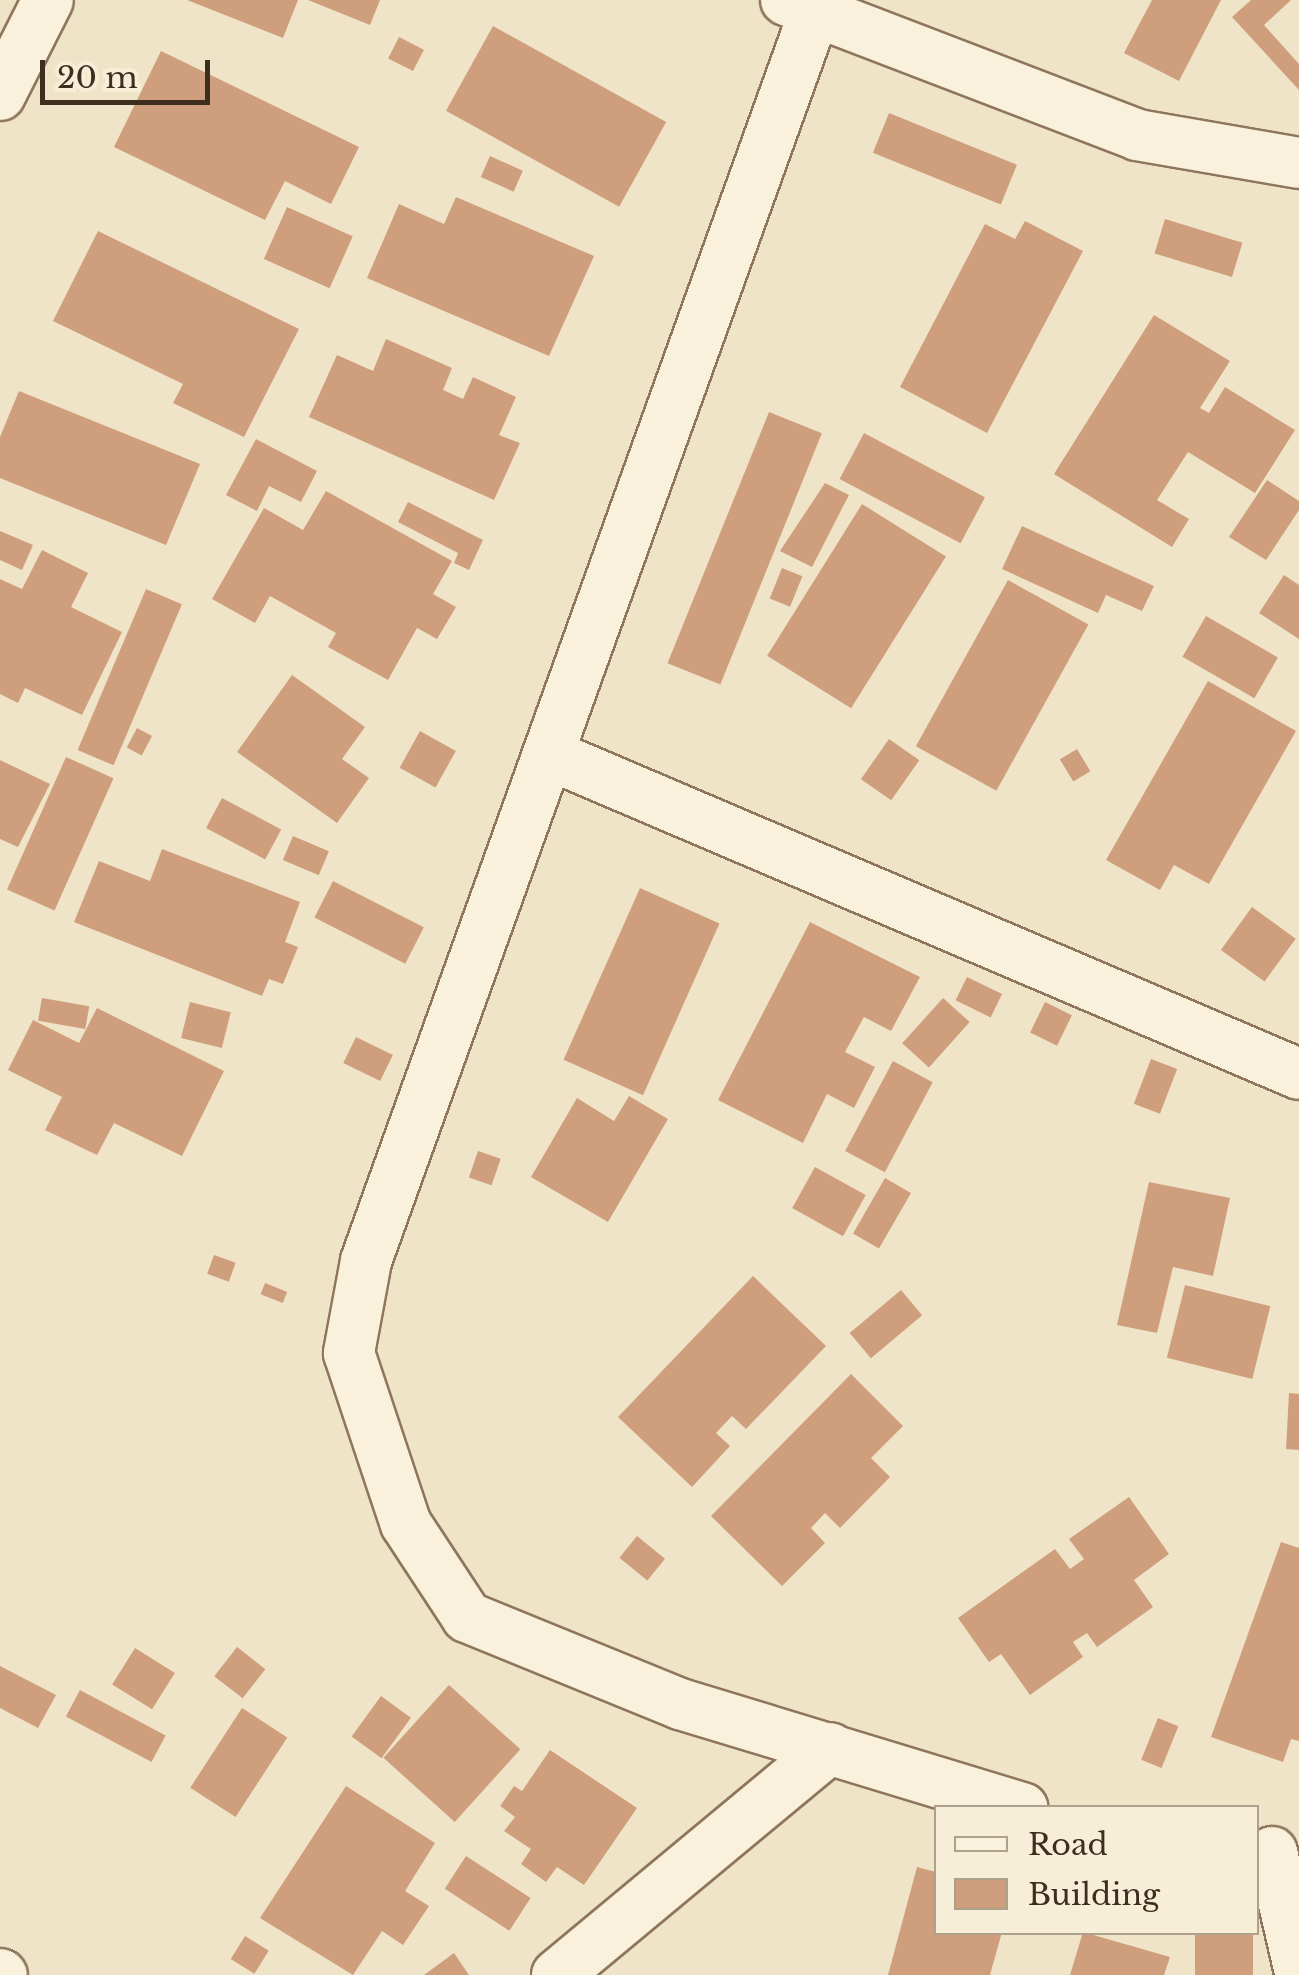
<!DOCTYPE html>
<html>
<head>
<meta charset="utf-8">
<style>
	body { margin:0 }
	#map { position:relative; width:1299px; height:1975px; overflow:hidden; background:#f0e4c8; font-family:"Libre Baskerville",serif }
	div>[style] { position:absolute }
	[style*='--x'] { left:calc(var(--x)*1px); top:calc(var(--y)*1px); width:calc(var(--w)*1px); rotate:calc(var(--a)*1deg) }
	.building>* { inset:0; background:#cf9f7d; transform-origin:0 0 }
	.roads { filter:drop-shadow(2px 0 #8d765c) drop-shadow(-2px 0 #8d765c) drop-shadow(0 2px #8d765c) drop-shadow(0 -2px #8d765c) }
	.minor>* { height:50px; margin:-25px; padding:0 25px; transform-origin:25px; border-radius:25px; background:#faf1dc }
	span { translate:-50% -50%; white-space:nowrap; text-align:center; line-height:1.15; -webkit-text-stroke:9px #f7eed8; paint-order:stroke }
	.legend { position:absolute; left:934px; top:1805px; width:325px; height:130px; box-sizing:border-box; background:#f7eed8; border:2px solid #ada18e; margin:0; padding:12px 18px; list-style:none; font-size:30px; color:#3d2e20 }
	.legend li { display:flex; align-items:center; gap:20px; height:50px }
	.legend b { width:50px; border:2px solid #ada18e }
	.scale { position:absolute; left:40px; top:60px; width:170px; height:45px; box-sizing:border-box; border:5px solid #3d2e20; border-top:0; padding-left:12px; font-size:30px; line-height:35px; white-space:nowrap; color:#3d2e20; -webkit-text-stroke:8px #f7eed8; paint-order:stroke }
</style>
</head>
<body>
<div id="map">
	<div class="building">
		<div style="clip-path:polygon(187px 0,298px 0,283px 38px)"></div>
		<div style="clip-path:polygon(308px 0,380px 0,370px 25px)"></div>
		<div style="clip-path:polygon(1152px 0,1221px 0,1179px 81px,1124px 53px)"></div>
		<div style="clip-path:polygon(1251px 0,1291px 0,1264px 25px,1299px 64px,1299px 90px,1232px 17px)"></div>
		<div style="left:493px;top:26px;width:198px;height:97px;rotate:29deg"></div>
		<div style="left:399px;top:37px;width:28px;height:24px;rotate:27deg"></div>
		<div style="clip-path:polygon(161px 51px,359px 147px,331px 204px,285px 181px,265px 220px,114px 147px)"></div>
		<div style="left:889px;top:113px;width:138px;height:43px;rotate:22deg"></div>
		<div style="left:490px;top:156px;width:36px;height:23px;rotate:24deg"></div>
		<div style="clip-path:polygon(456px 197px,594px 256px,549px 356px,367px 278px,399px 204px,444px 224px)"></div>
		<div style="left:287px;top:207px;width:72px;height:57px;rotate:24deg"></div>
		<div style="left:1165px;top:219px;width:81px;height:36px;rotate:17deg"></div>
		<div style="clip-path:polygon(1025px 221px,1083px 251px,987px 433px,900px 387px,985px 224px,1015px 239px)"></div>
		<div style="clip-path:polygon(98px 231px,299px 329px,244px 437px,173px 403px,183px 384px,53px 321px)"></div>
		<div style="clip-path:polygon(1154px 315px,1230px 361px,1200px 408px,1209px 413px,1225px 387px,1295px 430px,1255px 493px,1188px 452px,1157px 500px,1189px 519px,1172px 547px,1054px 474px)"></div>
		<div style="clip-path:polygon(386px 339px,452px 368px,443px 390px,463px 399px,473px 377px,516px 397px,499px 435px,520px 443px,494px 500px,309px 417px,337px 355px,373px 371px)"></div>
		<div style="clip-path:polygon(19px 391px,200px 464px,166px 545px,0 478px,0 437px)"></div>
		<div style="left:769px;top:412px;width:57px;height:271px;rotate:22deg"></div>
		<div style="left:864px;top:433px;width:137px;height:52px;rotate:28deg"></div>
		<div style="clip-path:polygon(256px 439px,317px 471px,301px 502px,269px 486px,257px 511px,226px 495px)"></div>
		<div style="clip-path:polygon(1267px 480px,1299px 501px,1299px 510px,1266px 560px,1229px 537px)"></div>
		<div style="clip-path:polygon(825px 483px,849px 495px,812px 567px,780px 551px)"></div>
		<div style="clip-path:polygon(326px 491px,452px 561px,433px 594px,456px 607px,437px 639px,417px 628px,388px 680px,328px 647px,336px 633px,270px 596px,255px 623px,212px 599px,264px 508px,303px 530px)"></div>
		<div style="clip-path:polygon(408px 502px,483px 540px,469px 570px,454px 563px,458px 553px,398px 522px)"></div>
		<div style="left:862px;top:504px;width:99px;height:179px;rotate:32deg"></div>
		<div style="clip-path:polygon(1022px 526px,1154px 586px,1142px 611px,1106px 595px,1098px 613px,1002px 569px)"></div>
		<div style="clip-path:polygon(0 531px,33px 545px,22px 570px,0 560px)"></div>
		<div style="clip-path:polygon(42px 550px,88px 573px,71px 607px,122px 632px,82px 715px,25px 688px,18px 703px,0 694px,0 579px,22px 589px)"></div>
		<div style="left:782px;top:568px;width:22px;height:33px;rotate:22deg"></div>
		<div style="clip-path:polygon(1284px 575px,1299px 585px,1299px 639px,1259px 613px)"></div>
		<div style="left:1008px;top:580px;width:92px;height:190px;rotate:29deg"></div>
		<div style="left:146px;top:589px;width:39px;height:175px;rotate:23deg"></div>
		<div style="left:1206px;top:616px;width:83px;height:47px;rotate:30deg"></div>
		<div style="clip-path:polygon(292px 675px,365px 727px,342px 759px,369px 778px,337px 823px,237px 752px)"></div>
		<div style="clip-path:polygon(1208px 681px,1296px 731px,1209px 884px,1174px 865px,1160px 890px,1106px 860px)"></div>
		<div style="left:137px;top:728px;width:17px;height:22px;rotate:28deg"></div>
		<div style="left:420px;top:731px;width:41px;height:42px;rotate:29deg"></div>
		<div style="left:889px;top:739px;width:37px;height:49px;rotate:35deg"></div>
		<div style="left:1077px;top:749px;width:26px;height:20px;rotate:59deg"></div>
		<div style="left:66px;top:757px;width:52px;height:145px;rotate:24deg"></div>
		<div style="clip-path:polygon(0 760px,50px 784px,18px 847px,0 839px)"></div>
		<div style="left:222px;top:798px;width:67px;height:34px;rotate:28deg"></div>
		<div style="left:293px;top:836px;width:39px;height:26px;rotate:23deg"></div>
		<div style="clip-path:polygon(162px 849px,300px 902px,285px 942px,298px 947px,283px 984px,269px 979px,262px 996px,74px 922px,99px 861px,150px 881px)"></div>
		<div style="left:333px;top:881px;width:102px;height:41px;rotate:27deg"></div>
		<div style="left:640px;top:888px;width:87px;height:188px;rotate:24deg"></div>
		<div style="left:1252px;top:907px;width:54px;height:53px;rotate:36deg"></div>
		<div style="clip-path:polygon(810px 922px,920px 977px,891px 1031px,864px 1017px,845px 1052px,875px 1067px,854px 1108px,827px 1094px,803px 1143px,718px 1100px)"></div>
		<div style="left:967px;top:977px;width:39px;height:26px;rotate:26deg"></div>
		<div style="left:42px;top:998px;width:48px;height:23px;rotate:10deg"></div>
		<div style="left:943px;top:998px;width:36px;height:61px;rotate:42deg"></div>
		<div style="left:190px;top:1002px;width:42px;height:37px;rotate:14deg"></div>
		<div style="left:1045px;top:1002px;width:30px;height:34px;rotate:26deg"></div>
		<div style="clip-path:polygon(97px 1008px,224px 1071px,182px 1156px,114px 1123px,97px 1155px,45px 1130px,62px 1097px,8px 1070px,33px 1020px,79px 1043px)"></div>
		<div style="left:356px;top:1037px;width:41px;height:29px;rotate:26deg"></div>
		<div style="left:1151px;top:1059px;width:28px;height:48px;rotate:21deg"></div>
		<div style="left:893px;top:1061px;width:45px;height:102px;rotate:28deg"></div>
		<div style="clip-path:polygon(629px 1096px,668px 1119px,608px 1222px,531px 1177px,577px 1098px,614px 1121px)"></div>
		<div style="left:478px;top:1151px;width:24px;height:28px;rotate:19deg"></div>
		<div style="left:815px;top:1167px;width:58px;height:47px;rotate:29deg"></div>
		<div style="left:885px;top:1178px;width:30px;height:64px;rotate:30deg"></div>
		<div style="clip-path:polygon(1149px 1182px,1230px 1198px,1213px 1276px,1173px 1267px,1157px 1333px,1117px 1325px)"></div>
		<div style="left:214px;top:1255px;width:23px;height:20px;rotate:20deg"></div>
		<div style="clip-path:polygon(753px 1276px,826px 1346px,746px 1429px,732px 1416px,716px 1433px,730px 1446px,692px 1487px,618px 1417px)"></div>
		<div style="left:265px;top:1283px;width:24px;height:12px;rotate:22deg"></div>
		<div style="left:1185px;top:1285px;width:88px;height:75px;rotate:14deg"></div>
		<div style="left:901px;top:1290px;width:33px;height:67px;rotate:50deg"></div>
		<div style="clip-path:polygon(851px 1374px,903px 1426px,871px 1458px,890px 1477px,840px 1528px,825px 1513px,811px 1528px,825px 1543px,782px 1586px,711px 1516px)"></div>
		<div style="clip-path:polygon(1289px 1393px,1299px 1394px,1299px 1450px,1286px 1449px)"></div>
		<div style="clip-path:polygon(1129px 1497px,1169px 1554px,1134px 1580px,1153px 1607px,1097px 1647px,1087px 1633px,1073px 1642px,1083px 1657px,1030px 1695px,1001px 1654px,989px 1662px,958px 1618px,1055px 1549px,1070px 1569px,1084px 1559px,1069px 1539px)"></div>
		<div style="left:637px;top:1536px;width:36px;height:28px;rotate:39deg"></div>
		<div style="clip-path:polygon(1281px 1542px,1299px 1548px,1299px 1741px,1291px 1739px,1283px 1762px,1211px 1737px)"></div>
		<div style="left:237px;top:1647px;width:36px;height:37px;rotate:38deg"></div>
		<div style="left:135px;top:1648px;width:47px;height:43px;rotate:32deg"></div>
		<div style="clip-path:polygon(0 1666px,56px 1695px,38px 1728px,0 1708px)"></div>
		<div style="left:449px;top:1685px;width:96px;height:98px;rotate:42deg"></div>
		<div style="left:80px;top:1690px;width:97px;height:30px;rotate:28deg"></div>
		<div style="left:381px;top:1696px;width:37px;height:50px;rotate:36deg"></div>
		<div style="left:242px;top:1708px;width:54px;height:95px;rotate:33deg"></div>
		<div style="left:1158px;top:1718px;width:22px;height:45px;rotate:22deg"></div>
		<div style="clip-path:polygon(550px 1750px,637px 1808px,584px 1885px,557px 1867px,546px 1882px,521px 1864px,531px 1849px,504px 1831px,515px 1817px,500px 1806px,514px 1786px,522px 1791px)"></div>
		<div style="clip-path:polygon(346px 1786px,435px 1843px,405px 1891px,429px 1906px,403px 1945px,382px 1931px,353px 1975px,260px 1918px)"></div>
		<div style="left:466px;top:1856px;width:77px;height:39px;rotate:33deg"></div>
		<div style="clip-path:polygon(917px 1867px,936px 1872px,936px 1932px,1002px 1932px,990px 1975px,888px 1975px)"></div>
		<div style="clip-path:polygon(1083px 1932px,1170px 1957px,1164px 1975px,1070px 1975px)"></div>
		<div style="left:1195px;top:1932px;width:58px;height:43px"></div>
		<div style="left:245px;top:1936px;width:28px;height:27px;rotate:32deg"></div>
		<div style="clip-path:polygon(454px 1953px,469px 1975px,424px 1975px)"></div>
	</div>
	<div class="roads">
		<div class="minor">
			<div style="--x:786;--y:0;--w:376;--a:21"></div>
			<div style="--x:1137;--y:135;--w:164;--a:9.8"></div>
			<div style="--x:815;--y:11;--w:1328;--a:109.76"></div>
			<div style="--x:366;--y:1261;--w:94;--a:100.5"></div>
			<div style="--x:349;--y:1353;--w:180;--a:71.6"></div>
			<div style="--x:406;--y:1524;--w:111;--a:56.7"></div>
			<div style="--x:467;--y:1617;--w:230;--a:22.2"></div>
			<div style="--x:680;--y:1704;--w:358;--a:16.9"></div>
			<div style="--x:0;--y:95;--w:106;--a:-63.2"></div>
			<div style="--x:548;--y:754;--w:816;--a:23.08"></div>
			<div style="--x:1272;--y:1852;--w:119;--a:76.9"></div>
			<div style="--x:0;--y:1974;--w:2;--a:27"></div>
			<div style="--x:557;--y:1975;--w:355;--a:-39.7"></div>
		</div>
	</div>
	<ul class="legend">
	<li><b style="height:12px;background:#faf1dc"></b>Road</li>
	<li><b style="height:28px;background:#cf9f7d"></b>Building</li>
	</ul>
	<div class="scale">20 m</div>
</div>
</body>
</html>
